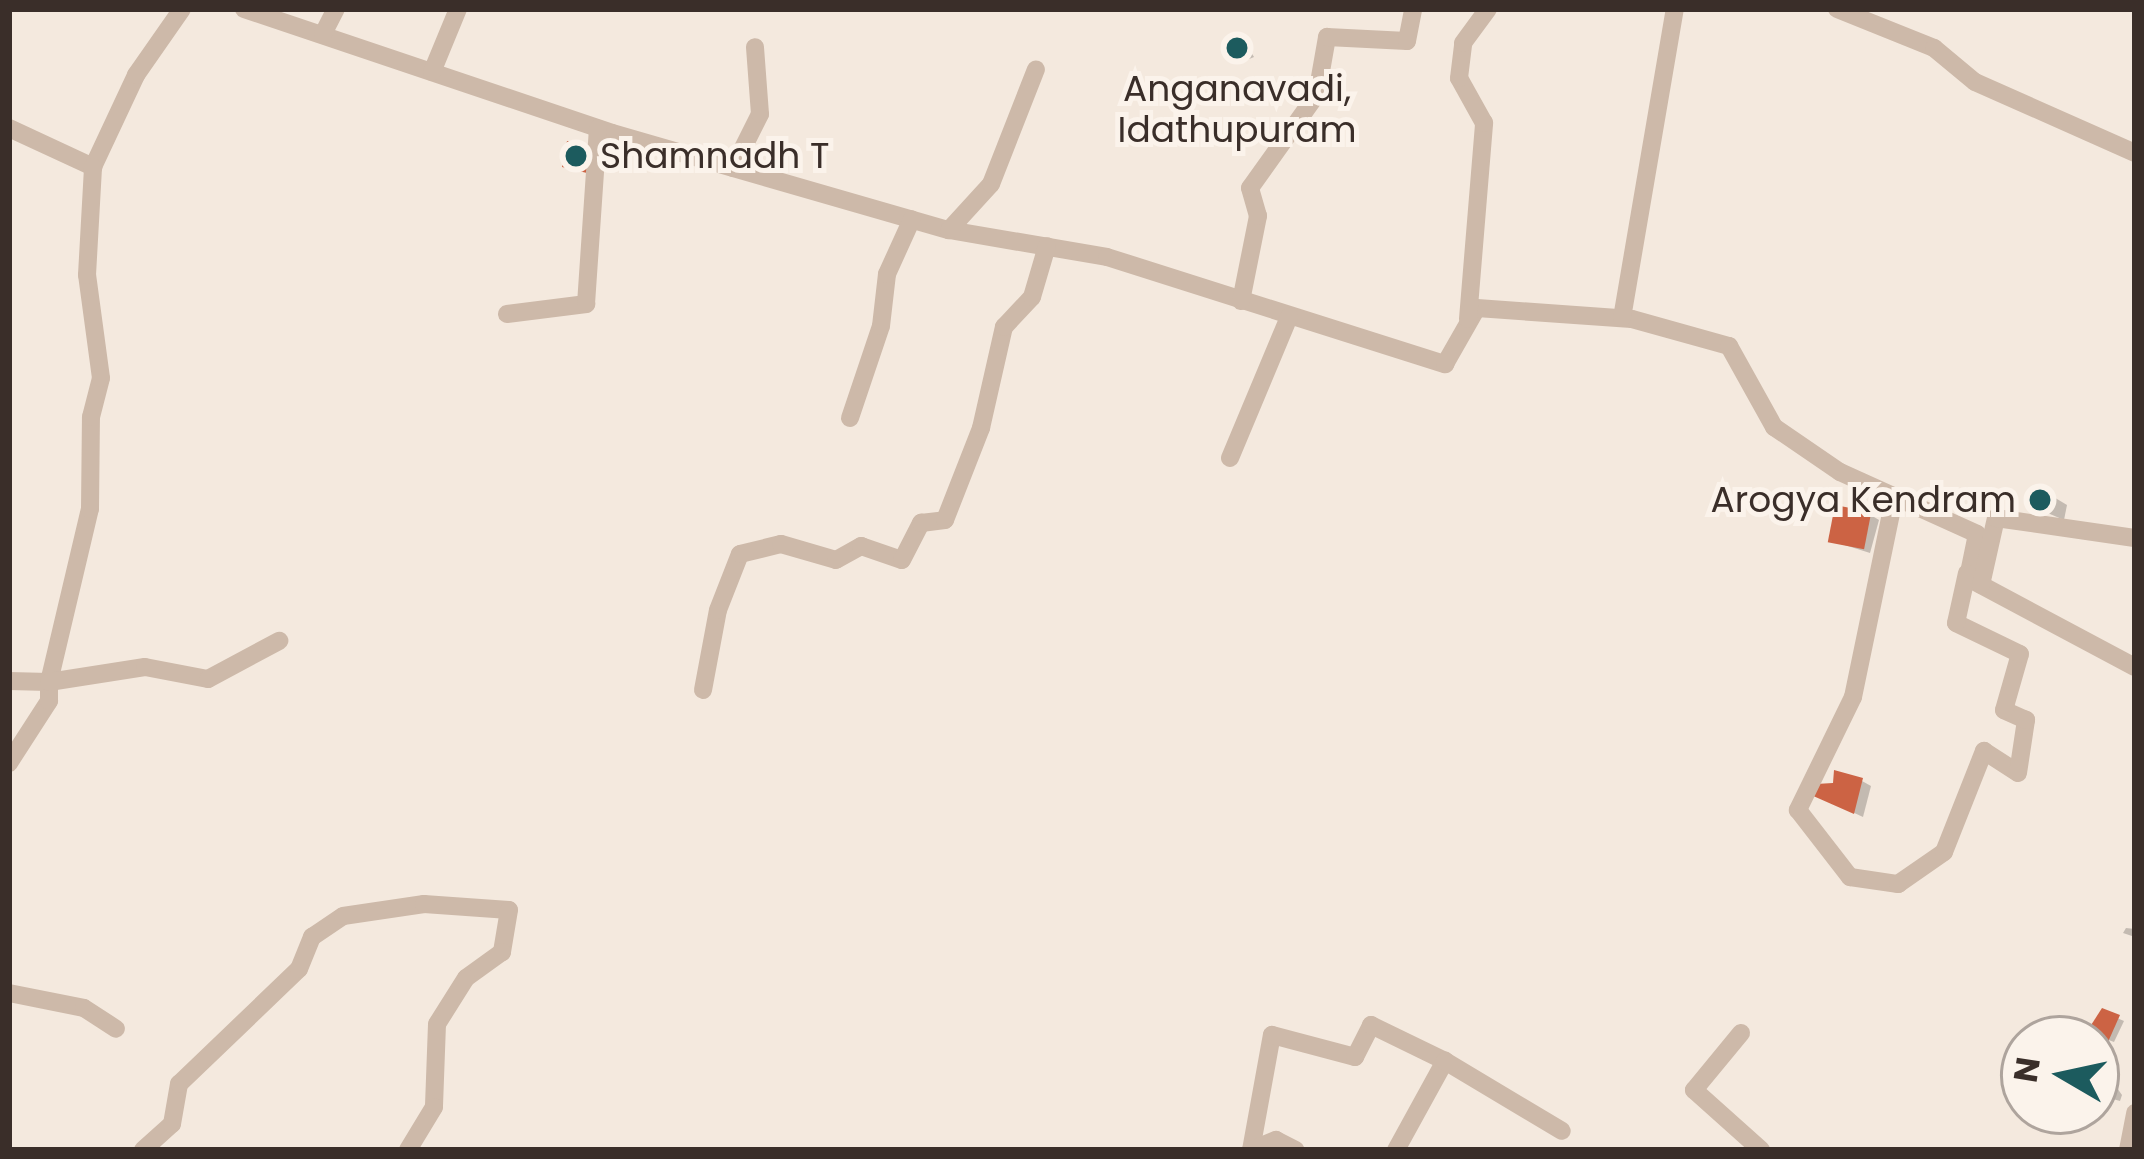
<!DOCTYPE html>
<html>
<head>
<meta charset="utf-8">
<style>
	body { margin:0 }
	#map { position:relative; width:2144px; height:1159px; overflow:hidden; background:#f4e9de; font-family:Poppins,sans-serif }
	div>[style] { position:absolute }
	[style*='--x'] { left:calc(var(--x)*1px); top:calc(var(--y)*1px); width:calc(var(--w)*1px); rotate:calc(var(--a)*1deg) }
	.shadow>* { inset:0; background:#0003 }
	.building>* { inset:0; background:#cc6344; transform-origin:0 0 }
	.minor>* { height:18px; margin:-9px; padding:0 9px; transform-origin:9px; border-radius:9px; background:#cdb9a9 }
	.dots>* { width:33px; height:33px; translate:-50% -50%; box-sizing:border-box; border:6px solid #fbf3eb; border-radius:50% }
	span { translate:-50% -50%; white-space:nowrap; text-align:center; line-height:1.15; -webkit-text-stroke:10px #fbf3eb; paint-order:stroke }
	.poi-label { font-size:36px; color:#3a2e29 }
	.left { translate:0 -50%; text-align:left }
	.right { translate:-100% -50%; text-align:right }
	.frame { position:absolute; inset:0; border:12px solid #3a2e29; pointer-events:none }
	.north { position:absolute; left:2000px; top:1015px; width:120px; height:120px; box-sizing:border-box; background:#fbf3eb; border:3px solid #aea49d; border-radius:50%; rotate:279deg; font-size:33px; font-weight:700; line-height:48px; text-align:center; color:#3a2e29 }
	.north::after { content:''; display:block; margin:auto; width:42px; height:54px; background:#1c5b5e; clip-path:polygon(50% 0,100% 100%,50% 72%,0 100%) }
</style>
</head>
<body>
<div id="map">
	<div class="shadow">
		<div style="clip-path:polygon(1241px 37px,1254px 57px,1242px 62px,1236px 59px)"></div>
		<div style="clip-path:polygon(2047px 493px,2067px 505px,2064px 520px,2036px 508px)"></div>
		<div style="clip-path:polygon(1869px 514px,1879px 520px,1870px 553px,1832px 541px)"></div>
		<div style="clip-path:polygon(1862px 781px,1871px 786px,1863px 817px,1824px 799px)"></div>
		<div style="clip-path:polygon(2126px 928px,2135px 929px,2135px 937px,2123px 933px)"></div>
		<div style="clip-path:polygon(2103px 1012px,2124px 1021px,2114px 1042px,2095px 1035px)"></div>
		<div style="clip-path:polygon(2110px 1078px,2122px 1095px,2120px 1101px,2102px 1096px)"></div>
	</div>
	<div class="building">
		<div style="left:1241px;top:34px;width:22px;height:17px;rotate:66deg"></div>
		<div style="clip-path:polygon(567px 141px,589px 145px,587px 173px,562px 167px)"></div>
		<div style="left:2036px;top:489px;width:12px;height:20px;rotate:5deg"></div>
		<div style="left:1835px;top:505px;width:37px;height:38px;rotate:11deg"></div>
		<div style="clip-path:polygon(1834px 770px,1863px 778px,1854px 814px,1811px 795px,1816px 784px,1833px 783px)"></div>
		<div style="clip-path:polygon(2102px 1008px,2120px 1015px,2108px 1042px,2086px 1033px)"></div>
		<div style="clip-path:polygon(2096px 1072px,2111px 1075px,2114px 1100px,2100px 1098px)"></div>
	</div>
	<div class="minor">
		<div style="--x:244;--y:9;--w:388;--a:18.6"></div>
		<div style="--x:612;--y:133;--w:351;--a:16.1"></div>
		<div style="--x:949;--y:230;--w:160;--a:9.7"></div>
		<div style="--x:1107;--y:257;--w:355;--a:17.6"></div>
		<div style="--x:1445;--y:364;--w:64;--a:-60.3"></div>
		<div style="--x:1477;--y:308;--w:155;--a:4.1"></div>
		<div style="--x:1632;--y:319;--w:101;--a:15.6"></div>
		<div style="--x:1729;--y:346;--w:93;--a:60.9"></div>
		<div style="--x:1774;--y:427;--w:80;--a:34.3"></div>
		<div style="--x:1840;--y:472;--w:150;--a:24.3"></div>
		<div style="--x:1977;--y:534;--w:45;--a:101.6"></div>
		<div style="--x:1968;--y:578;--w:189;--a:28.1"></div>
		<div style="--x:1837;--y:9;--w:105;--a:21.9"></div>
		<div style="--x:1934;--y:48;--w:53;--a:39.7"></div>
		<div style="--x:1975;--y:82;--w:175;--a:23.9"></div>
		<div style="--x:323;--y:34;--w:28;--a:-63"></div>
		<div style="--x:432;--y:72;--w:68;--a:-67.6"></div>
		<div style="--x:9;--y:128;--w:93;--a:24.9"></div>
		<div style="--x:93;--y:167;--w:102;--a:-64.9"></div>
		<div style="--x:136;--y:75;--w:80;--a:-55.1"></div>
		<div style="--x:733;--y:168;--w:60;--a:-63.4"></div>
		<div style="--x:760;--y:114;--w:67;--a:-94.3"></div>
		<div style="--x:949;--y:230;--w:62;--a:-47.6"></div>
		<div style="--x:991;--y:184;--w:123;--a:-68.6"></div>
		<div style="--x:1241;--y:301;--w:87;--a:-78.7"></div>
		<div style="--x:1258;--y:216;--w:29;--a:-106"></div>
		<div style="--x:1250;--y:188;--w:115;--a:-54.5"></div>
		<div style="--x:1317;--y:94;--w:58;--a:-80"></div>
		<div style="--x:1327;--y:37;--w:80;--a:2.9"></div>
		<div style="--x:1407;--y:41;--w:33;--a:-79"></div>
		<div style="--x:507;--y:314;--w:80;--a:-7.2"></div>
		<div style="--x:586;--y:304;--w:176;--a:-86.1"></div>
		<div style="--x:1622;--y:318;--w:314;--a:-80.3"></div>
		<div style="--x:1468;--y:319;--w:197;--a:-85.3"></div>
		<div style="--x:1484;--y:123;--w:51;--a:-119.1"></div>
		<div style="--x:1459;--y:78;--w:35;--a:-83"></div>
		<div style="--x:1463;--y:43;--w:42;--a:-53.7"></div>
		<div style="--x:850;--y:418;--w:97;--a:-71.4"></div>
		<div style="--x:881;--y:326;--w:52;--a:-83.4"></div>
		<div style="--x:887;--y:274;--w:60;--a:-65.6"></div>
		<div style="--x:1230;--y:458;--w:153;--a:-67.3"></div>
		<div style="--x:1894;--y:499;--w:202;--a:101.7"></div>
		<div style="--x:1853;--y:697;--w:126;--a:116"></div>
		<div style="--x:1798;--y:810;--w:85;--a:52.2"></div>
		<div style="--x:1850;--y:877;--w:49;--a:8.3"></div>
		<div style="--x:1898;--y:884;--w:56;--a:-34.8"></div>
		<div style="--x:1944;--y:852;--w:109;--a:-68.4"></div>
		<div style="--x:1984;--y:751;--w:40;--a:32.9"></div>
		<div style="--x:2018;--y:773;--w:54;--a:-81.4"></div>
		<div style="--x:2026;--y:720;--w:24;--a:-156"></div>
		<div style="--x:2004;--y:710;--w:58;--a:-74.1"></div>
		<div style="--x:2020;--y:654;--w:71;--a:-154.2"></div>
		<div style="--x:1956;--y:623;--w:51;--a:-77.6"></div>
		<div style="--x:1981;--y:585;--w:69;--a:-77.4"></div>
		<div style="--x:1996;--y:518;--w:140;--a:8.2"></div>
		<div style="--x:9;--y:681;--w:40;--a:1.4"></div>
		<div style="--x:49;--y:682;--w:178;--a:-76.7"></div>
		<div style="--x:90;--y:509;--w:92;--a:-89.4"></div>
		<div style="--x:91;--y:417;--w:40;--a:-75.6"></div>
		<div style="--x:101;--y:378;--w:104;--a:-97.7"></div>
		<div style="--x:87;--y:275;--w:108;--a:-86.8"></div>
		<div style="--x:703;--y:690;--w:81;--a:-79.4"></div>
		<div style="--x:718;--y:610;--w:60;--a:-68.6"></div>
		<div style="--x:740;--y:554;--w:42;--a:-13.7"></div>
		<div style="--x:781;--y:544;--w:57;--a:16.2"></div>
		<div style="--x:836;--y:560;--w:29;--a:-29"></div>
		<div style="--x:861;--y:546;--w:43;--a:18.9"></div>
		<div style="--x:902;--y:560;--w:42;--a:-62.8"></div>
		<div style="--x:921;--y:523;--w:24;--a:-7"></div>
		<div style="--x:945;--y:520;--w:99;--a:-68.6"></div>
		<div style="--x:981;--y:428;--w:104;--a:-77.2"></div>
		<div style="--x:1004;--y:327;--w:41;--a:-47"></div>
		<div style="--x:1032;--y:297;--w:53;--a:-73.6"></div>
		<div style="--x:9;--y:763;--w:74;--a:-57.2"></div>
		<div style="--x:49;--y:701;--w:19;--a:-90"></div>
		<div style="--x:49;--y:682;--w:97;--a:-8.9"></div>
		<div style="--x:145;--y:667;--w:64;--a:10.8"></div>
		<div style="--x:208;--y:679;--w:81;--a:-28.2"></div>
		<div style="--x:9;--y:993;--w:76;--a:11.3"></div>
		<div style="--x:84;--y:1008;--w:38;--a:33"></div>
		<div style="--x:1741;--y:1033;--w:74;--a:129.5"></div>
		<div style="--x:1694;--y:1090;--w:90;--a:41.8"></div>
		<div style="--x:143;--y:1150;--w:39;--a:-42"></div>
		<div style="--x:172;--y:1124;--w:41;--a:-80.1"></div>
		<div style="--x:179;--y:1084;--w:166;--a:-43.8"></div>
		<div style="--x:299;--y:969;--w:35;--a:-68"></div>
		<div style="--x:312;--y:937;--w:37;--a:-34"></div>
		<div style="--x:343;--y:916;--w:82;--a:-8.4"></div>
		<div style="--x:424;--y:904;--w:85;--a:4"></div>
		<div style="--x:509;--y:910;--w:43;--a:99.5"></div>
		<div style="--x:502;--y:952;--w:44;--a:144.2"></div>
		<div style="--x:466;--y:978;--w:54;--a:122.2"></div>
		<div style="--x:437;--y:1024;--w:83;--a:92.1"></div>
		<div style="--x:434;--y:1107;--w:50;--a:121.2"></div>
		<div style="--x:1251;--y:1150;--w:117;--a:-79.7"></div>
		<div style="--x:1272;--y:1035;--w:86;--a:14.8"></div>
		<div style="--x:1355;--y:1057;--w:36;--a:-63"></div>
		<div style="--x:1371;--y:1025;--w:82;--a:25.9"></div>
		<div style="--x:1251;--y:1150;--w:27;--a:-22"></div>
		<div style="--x:1276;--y:1140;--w:22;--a:27"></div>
		<div style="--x:1396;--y:1150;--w:102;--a:-61.2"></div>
		<div style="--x:1445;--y:1061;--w:136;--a:30.9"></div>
		<div style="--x:2128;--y:1150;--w:38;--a:-79"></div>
	</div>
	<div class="dots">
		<div style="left:1237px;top:48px;background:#1c5b5e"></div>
		<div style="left:576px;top:156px;background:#1c5b5e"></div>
		<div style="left:2040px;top:500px;background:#1c5b5e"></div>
	</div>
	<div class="poi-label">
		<span style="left:1237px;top:109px">Anganavadi,<br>Idathupuram</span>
		<span class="left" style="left:600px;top:156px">Shamnadh T</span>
		<span class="right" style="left:2016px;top:500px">Arogya Kendram</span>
	</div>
	<div class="frame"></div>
	<div class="north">N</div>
</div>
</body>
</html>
